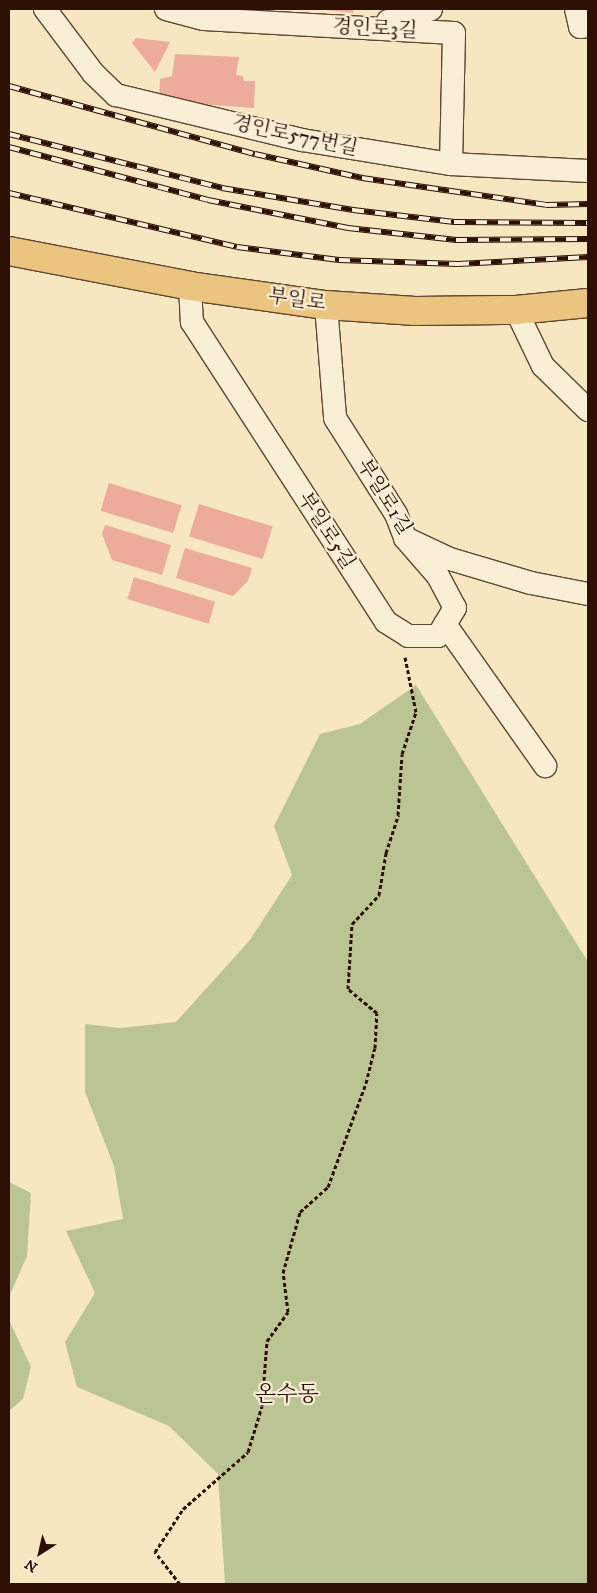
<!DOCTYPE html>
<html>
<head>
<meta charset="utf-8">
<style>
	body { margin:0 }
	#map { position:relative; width:597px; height:1593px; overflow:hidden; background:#f6e7c1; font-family:"IM FELL DW Pica","Noto Serif KR",serif }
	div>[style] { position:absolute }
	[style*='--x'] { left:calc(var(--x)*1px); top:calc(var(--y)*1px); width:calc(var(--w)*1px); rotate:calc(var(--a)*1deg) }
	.green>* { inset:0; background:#bbc594 }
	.building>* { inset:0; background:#ecac99; transform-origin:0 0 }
	.path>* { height:3px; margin-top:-1.5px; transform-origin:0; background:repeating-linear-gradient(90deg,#2e1003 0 4px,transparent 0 6.5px) }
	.roads { filter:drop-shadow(1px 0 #604632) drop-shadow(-1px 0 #604632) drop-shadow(0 1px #604632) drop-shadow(0 -1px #604632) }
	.minor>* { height:22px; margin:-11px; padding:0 11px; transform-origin:11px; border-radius:11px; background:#f9efd7 }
	.major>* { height:28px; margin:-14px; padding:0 14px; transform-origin:14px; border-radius:14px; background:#ebc480 }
	.rail>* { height:5.5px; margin-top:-2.75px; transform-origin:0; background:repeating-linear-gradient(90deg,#f9efd7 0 11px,#2e1003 0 22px); box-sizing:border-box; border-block:1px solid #2e1003 }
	span { translate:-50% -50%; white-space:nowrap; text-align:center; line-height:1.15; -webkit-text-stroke:4.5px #f9efd7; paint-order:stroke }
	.street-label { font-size:20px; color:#2e1003 }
	.quarter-label { font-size:22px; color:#2e1003 }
	.frame { position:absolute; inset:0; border:10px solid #2e1003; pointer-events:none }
	.north { position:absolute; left:15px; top:1528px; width:50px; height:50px; -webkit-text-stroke:4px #f9efd7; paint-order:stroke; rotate:215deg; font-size:14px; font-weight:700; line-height:20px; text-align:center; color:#2e1003 }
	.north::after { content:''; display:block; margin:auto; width:18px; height:22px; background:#2e1003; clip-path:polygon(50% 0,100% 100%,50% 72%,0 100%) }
</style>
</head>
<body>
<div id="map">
	<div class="green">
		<div style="clip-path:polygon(416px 685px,588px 962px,588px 1584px,225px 1584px,218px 1474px,169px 1426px,77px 1387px,65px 1342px,95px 1293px,66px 1231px,123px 1219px,114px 1166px,85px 1092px,85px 1024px,120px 1028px,176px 1022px,250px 940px,292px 875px,274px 826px,320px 734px,360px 724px)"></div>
		<div style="clip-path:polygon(9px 1182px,31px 1193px,27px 1256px,9px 1297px)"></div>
		<div style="clip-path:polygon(9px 1320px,31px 1367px,23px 1399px,9px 1411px)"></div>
	</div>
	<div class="building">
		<div style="clip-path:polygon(317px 9px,354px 9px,353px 13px)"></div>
		<div style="clip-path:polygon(136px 38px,170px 42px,155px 72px,132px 43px)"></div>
		<div style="clip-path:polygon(175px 54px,239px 57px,236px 75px,243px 76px,244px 81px,255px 81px,254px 108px,159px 101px,160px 79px,172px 76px)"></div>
		<div style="left:109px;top:483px;width:76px;height:29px;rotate:17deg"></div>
		<div style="left:199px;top:504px;width:77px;height:34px;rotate:17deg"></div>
		<div style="clip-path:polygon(105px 525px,171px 545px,162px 575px,112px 560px,102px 534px)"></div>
		<div style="clip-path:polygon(185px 548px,252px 568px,248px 581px,233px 596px,176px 578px)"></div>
		<div style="left:134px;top:577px;width:85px;height:23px;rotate:17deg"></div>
	</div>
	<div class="path">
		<div style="--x:180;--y:1584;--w:41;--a:-128"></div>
		<div style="--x:155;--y:1552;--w:51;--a:-56.9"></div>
		<div style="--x:183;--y:1509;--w:86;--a:-41.2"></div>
		<div style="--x:248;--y:1452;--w:48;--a:-73.1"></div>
		<div style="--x:262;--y:1406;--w:65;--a:-85.6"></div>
		<div style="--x:267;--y:1341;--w:36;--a:-54"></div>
		<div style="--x:288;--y:1312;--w:39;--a:-97"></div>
		<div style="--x:283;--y:1273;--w:63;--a:-74.4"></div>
		<div style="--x:300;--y:1212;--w:38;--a:-42"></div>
		<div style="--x:328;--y:1187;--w:111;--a:-69.9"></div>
		<div style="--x:366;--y:1083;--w:36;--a:-76"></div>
		<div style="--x:375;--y:1048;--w:35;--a:-87"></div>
		<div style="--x:377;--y:1013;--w:38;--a:-140"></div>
		<div style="--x:348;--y:989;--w:65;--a:-86.5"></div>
		<div style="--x:352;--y:924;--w:40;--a:-47"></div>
		<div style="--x:379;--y:895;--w:43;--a:-80.5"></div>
		<div style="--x:386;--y:853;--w:40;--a:-72"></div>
		<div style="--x:398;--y:815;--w:61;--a:-86.2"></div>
		<div style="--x:402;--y:754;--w:44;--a:-71.6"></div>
		<div style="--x:416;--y:712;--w:56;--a:-101.3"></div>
	</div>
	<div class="roads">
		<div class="minor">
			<div style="--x:45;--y:9;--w:80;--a:53.1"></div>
			<div style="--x:93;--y:73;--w:32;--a:44"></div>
			<div style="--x:116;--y:95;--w:191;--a:13.6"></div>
			<div style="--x:302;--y:140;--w:151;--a:9.2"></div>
			<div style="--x:451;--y:164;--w:137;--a:2.9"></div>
			<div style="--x:166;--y:9;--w:39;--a:15"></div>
			<div style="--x:204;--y:19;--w:250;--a:3.2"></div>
			<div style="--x:454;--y:33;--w:131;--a:91.3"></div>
			<div style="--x:576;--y:9;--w:18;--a:77"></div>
			<div style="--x:580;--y:27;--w:8;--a:-7"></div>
			<div style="--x:388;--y:21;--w:9;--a:0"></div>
			<div style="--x:397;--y:21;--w:36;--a:-19"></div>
			<div style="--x:190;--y:286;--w:36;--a:87"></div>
			<div style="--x:192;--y:322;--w:357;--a:57.1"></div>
			<div style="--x:386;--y:622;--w:26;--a:32"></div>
			<div style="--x:408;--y:636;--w:30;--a:0"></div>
			<div style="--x:438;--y:636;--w:33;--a:-59"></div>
			<div style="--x:455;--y:608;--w:36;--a:-118"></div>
			<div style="--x:438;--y:576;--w:50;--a:-131"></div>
			<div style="--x:326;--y:305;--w:113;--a:85.4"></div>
			<div style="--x:335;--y:418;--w:114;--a:57.6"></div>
			<div style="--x:396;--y:514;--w:26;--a:69"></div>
			<div style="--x:405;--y:538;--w:50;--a:25"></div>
			<div style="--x:450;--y:559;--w:84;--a:16.5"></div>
			<div style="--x:531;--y:583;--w:58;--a:10.9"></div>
			<div style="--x:516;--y:310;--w:62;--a:64.3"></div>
			<div style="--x:543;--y:366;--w:63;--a:44.4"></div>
			<div style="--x:445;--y:624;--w:174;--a:54.8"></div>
		</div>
		<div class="major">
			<div style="--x:9;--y:251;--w:184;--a:10.9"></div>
			<div style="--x:190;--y:286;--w:137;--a:8"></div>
			<div style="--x:326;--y:305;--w:89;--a:3.9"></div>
			<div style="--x:415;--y:311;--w:101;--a:-0.6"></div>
			<div style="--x:516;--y:310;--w:72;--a:-5.6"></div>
		</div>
	</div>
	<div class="rail">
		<div style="--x:9;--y:86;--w:255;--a:15.5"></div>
		<div style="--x:255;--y:154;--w:110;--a:12.6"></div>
		<div style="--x:362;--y:178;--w:186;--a:8.3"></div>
		<div style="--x:546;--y:205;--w:42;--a:-1.4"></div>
		<div style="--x:9;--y:134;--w:220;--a:14.2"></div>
		<div style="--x:222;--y:188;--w:133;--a:9.5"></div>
		<div style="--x:353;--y:210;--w:102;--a:6.8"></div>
		<div style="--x:454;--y:222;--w:134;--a:0.4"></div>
		<div style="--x:9;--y:147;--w:206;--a:14.9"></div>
		<div style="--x:208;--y:200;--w:143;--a:11.3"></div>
		<div style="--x:348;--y:228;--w:109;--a:6.3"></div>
		<div style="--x:456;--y:240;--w:132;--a:-0.4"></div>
		<div style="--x:9;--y:193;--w:234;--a:13.3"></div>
		<div style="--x:237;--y:247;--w:103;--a:7.3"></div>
		<div style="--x:339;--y:260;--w:119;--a:1.9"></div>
		<div style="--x:458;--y:264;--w:130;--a:-3.1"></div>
	</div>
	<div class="street-label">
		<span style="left:375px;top:29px;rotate:3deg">경인로3길</span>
		<span style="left:295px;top:136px;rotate:12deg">경인로577번길</span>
		<span style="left:297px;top:300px;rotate:8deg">부일로</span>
		<span style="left:384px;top:497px;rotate:58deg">부일로1길</span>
		<span style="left:326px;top:531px;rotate:57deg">부일로5길</span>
	</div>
	<div class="quarter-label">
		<span style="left:287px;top:1395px">온수동</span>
	</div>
	<div class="frame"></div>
	<div class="north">N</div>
</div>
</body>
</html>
